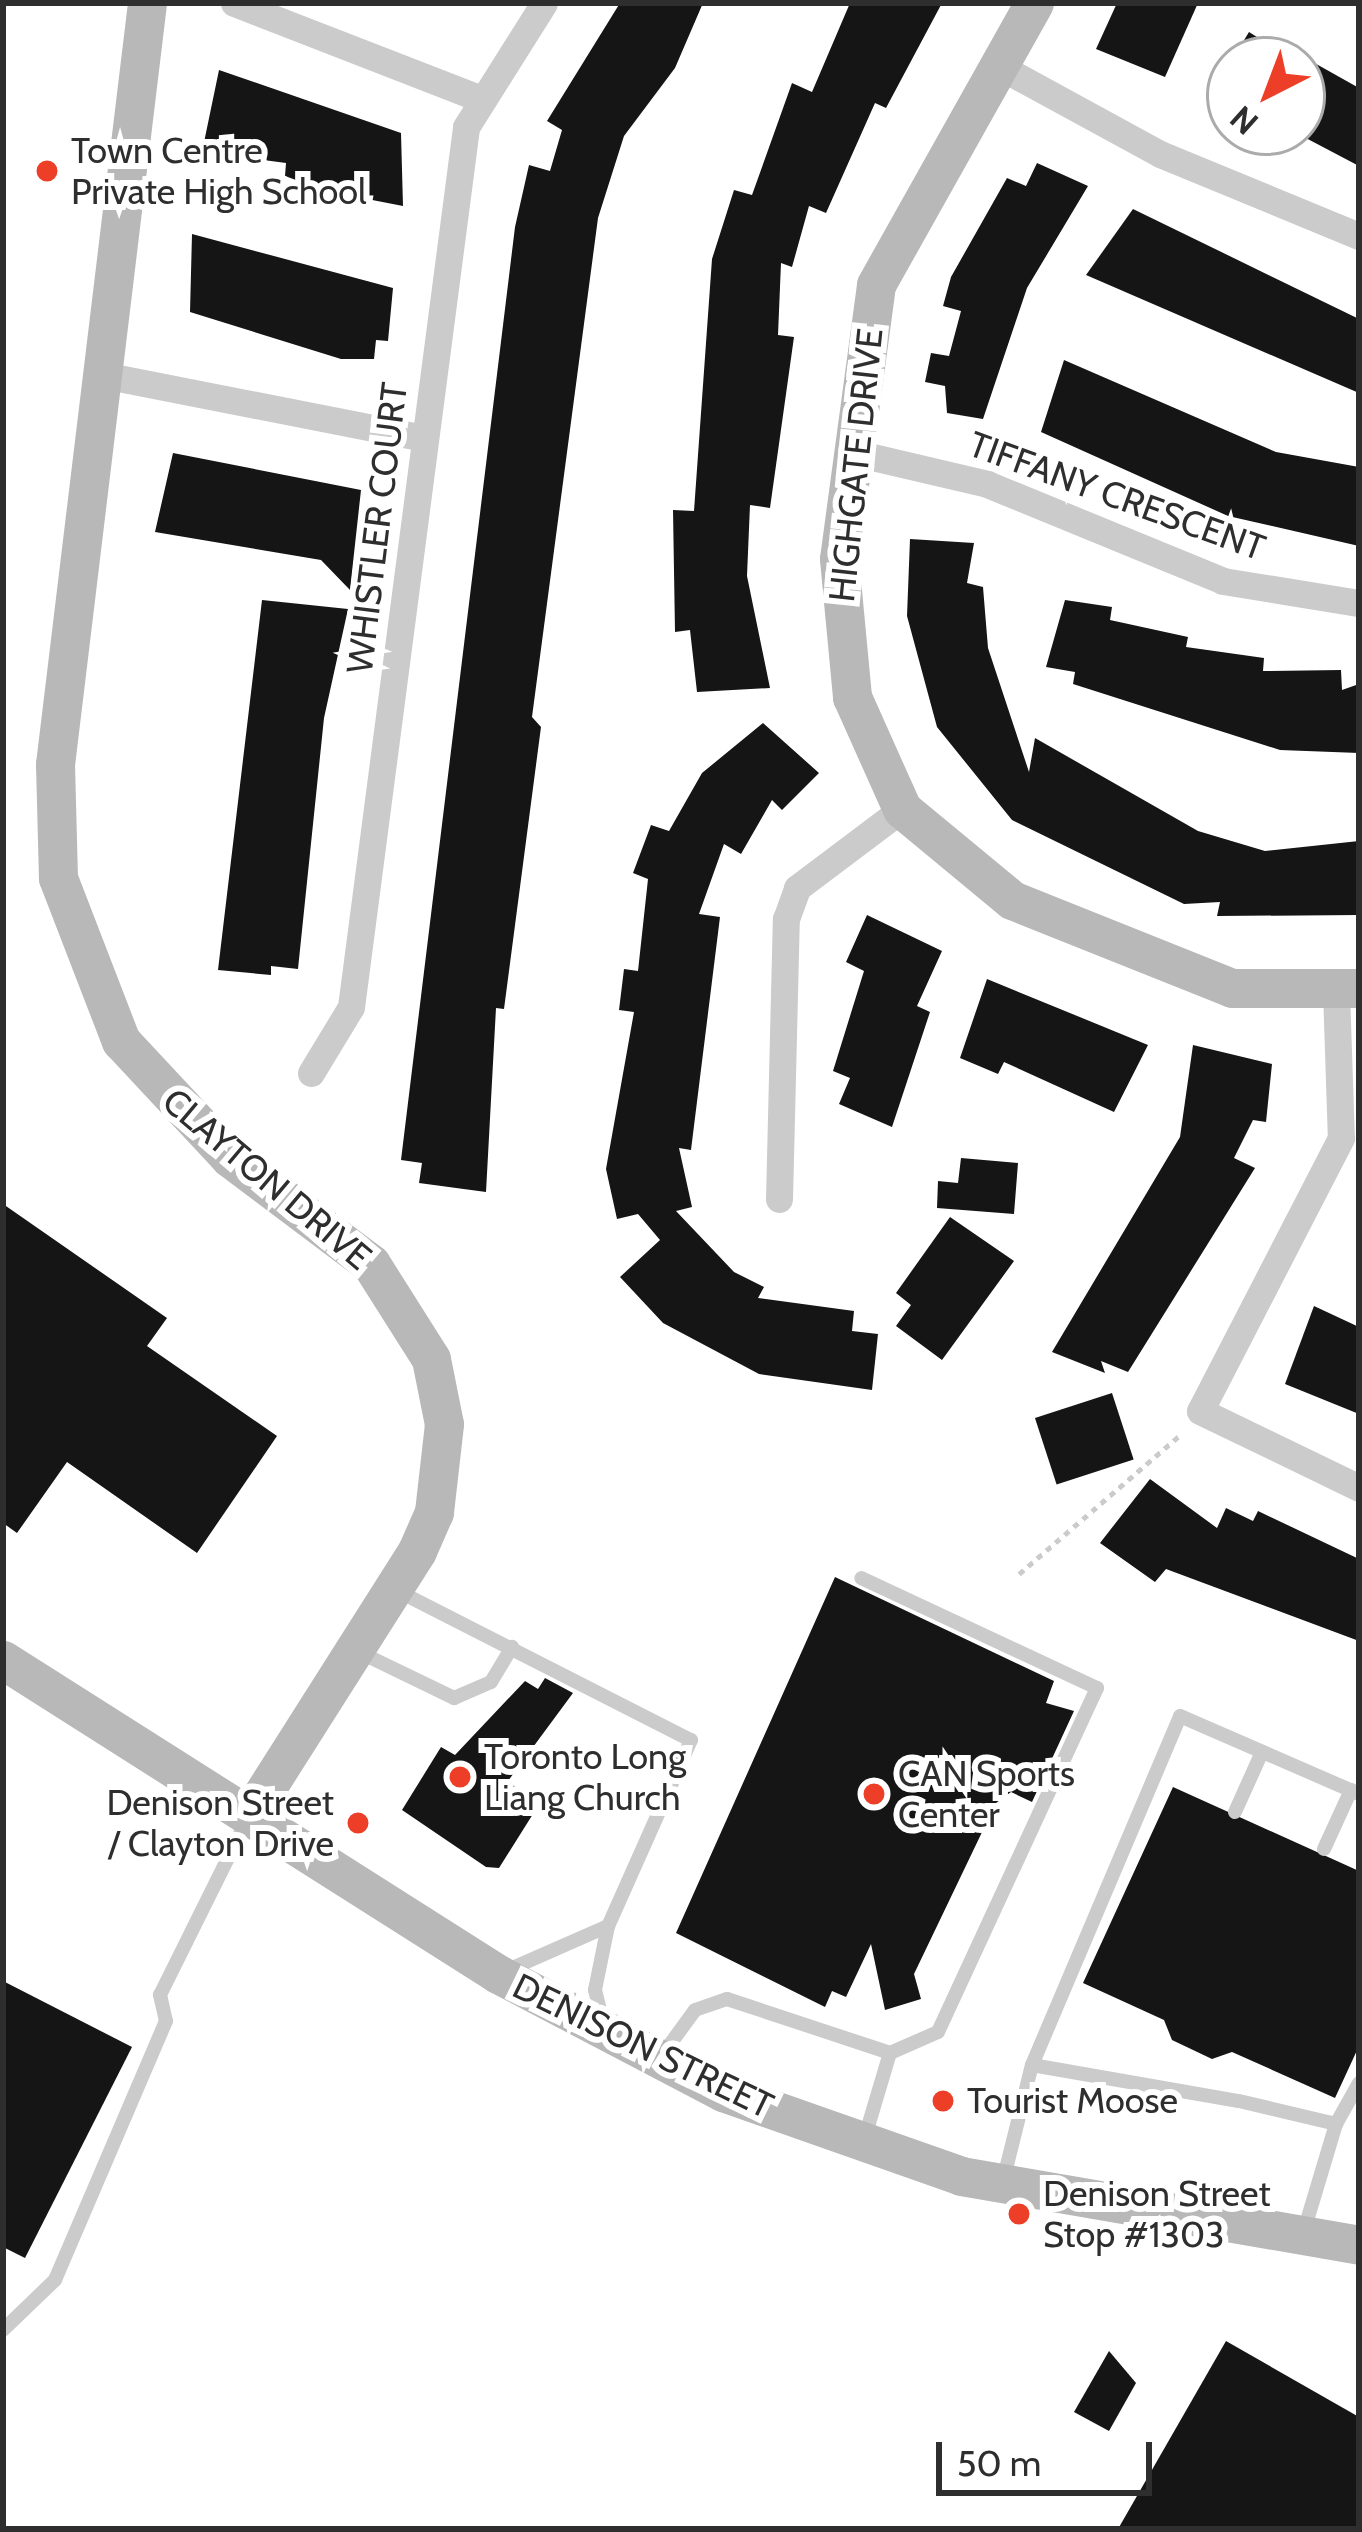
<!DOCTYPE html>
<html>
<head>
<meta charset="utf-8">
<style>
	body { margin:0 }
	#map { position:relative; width:1362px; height:2532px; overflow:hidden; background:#fff; font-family:Cabin,sans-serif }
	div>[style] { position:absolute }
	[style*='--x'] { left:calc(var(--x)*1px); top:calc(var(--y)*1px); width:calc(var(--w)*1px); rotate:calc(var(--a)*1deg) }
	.building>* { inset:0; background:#151515; transform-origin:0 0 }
	.path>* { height:4.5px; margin-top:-2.25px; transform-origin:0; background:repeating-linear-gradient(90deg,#cbcbcb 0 6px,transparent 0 12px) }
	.lane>* { height:14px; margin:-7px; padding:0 7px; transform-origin:7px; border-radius:7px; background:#cbcbcb }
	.street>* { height:27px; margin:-13.5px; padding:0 13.5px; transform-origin:13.5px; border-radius:13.5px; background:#cbcbcb }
	.secondary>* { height:39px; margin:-19.5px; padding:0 19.5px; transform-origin:19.5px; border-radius:19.5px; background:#b8b8b8 }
	.dots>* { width:33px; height:33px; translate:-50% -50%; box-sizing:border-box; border:6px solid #fff; border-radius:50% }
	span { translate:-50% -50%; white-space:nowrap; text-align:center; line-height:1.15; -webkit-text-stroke:12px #fff; paint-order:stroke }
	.poi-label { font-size:36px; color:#2e2e2e }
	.left { translate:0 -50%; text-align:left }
	.right { translate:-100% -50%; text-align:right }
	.street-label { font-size:36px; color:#2e2e2e }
	.frame { position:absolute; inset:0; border:6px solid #2e2e2e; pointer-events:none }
	.north { position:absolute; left:1206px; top:36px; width:120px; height:120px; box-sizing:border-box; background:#fff; border:3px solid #ababab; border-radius:50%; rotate:222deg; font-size:33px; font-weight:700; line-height:48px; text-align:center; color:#2e2e2e }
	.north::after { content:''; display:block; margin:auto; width:42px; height:54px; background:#ed3f27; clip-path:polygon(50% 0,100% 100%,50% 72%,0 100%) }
	.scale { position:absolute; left:936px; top:2442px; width:216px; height:54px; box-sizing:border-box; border:6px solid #2e2e2e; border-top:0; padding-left:15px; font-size:36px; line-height:42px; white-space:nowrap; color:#2e2e2e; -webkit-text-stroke:9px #fff; paint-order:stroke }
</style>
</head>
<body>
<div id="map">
	<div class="building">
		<div style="clip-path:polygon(620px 3px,703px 3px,675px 68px,624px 136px,598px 218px,532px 717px,541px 727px,504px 1009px,496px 1008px,486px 1192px,419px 1183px,422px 1163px,401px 1160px,515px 227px,529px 165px,550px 171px,562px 130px,547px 121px)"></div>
		<div style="clip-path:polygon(850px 3px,942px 3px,886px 108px,875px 103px,826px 213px,809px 206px,792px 267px,781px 263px,778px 335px,794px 337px,770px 508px,750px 505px,747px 576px,770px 688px,697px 692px,690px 630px,675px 632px,673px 510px,694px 511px,712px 259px,734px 190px,752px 195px,792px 83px,812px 92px)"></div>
		<div style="clip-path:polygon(1117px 3px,1198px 3px,1165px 77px,1096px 49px)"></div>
		<div style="clip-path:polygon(1249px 32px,1294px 60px,1232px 60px)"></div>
		<div style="clip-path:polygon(1302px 56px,1359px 88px,1359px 166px,1302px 136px)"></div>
		<div style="clip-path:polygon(219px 70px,401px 133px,403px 206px,326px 191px,285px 176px,286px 163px,202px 152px)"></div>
		<div style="clip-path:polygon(1037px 163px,1088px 186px,1027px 288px,983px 419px,947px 413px,945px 386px,925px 382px,931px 353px,949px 356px,961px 311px,943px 306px,951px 277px,1007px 178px,1026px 186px)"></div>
		<div style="clip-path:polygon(1133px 209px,1359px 319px,1359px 393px,1086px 275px)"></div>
		<div style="clip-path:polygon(192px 234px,393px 288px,388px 341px,376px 340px,374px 359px,341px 359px,190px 312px)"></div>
		<div style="clip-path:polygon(1064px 360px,1276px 452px,1359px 467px,1359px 546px,1228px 516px,1041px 432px)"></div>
		<div style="clip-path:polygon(173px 453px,361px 490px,350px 590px,321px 560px,155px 532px)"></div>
		<div style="clip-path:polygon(910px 539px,974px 543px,967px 583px,983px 587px,988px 648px,1029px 772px,1035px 738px,1198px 831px,1265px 851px,1359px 841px,1359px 915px,1217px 916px,1220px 902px,1184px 904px,1012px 820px,937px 727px,907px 616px)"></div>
		<div style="clip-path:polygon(262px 600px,348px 609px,324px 718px,298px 969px,271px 966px,271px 975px,218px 970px)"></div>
		<div style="clip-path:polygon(1065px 600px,1112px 607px,1110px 620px,1188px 637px,1186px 647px,1264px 658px,1263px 671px,1341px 670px,1342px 690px,1359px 684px,1359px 753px,1280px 750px,1073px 684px,1075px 672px,1046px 667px)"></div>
		<div style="clip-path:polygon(763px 723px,819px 773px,782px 810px,772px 800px,741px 854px,724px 844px,699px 914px,720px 917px,691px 1150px,679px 1148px,692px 1207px,676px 1211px,734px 1272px,764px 1287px,758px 1298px,854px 1311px,852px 1331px,878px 1334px,872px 1390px,759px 1374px,663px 1323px,620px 1277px,660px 1240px,638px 1214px,617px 1219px,606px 1169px,634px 1012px,619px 1010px,624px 969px,638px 971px,648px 879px,633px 873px,651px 825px,669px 831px,702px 773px)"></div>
		<div style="clip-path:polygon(867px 915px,942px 951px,917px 1006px,930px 1012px,892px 1127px,839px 1104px,850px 1078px,833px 1071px,864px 971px,846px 962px)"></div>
		<div style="clip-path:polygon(987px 979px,1148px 1045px,1114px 1112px,1004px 1062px,998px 1074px,960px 1058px)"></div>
		<div style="clip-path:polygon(1193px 1045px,1272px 1064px,1266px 1122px,1253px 1120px,1234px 1158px,1255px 1168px,1128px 1372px,1101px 1361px,1105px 1373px,1052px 1352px,1180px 1137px)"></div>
		<div style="clip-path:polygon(961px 1158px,1018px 1163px,1014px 1214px,937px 1208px,938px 1181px,958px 1183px)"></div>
		<div style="clip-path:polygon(3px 1204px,167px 1318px,147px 1346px,277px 1436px,197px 1553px,67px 1462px,17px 1533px,3px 1523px)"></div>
		<div style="clip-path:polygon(950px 1217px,1014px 1261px,942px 1360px,896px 1326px,911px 1305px,896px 1293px)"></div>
		<div style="clip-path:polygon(1314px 1306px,1359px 1327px,1359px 1414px,1285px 1384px)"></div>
		<div style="left:1112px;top:1393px;width:70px;height:81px;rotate:72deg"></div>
		<div style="clip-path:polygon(1150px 1479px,1217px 1528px,1226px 1508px,1253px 1521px,1258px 1511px,1359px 1559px,1359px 1641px,1166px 1569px,1155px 1582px,1100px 1543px)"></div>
		<div style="clip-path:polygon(835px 1577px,1054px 1681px,1046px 1703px,1074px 1711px,1032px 1802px,1011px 1792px,996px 1803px,914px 1974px,921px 1999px,885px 2010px,871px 1944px,846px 1997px,832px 1991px,825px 2007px,676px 1933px)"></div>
		<div style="clip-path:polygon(545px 1678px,573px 1693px,508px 1781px,538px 1806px,499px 1868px,486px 1867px,402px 1810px,441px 1747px,455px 1755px,525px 1681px,538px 1689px)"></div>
		<div style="clip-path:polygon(1173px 1787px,1359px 1871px,1359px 2046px,1335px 2098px,1232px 2052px,1212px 2059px,1172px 2040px,1164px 2020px,1083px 1983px)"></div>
		<div style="clip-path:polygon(3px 1981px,132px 2047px,25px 2258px,3px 2247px)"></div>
		<div style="clip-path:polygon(1226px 2341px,1359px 2417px,1359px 2529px,1118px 2529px)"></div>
		<div style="clip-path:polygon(1109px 2351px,1136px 2383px,1109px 2431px,1074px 2412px)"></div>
	</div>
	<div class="path">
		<div style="--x:1019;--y:1574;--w:214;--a:-40.8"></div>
	</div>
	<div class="lane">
		<div style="--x:396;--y:1590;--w:331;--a:27"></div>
		<div style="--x:691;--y:1740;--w:204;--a:114"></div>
		<div style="--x:608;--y:1926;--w:65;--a:101.5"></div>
		<div style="--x:595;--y:1990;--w:30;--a:76"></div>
		<div style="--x:359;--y:1652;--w:106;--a:25.8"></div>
		<div style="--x:454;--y:1698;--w:40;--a:-23.4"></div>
		<div style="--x:491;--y:1682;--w:41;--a:-59"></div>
		<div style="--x:1235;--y:1812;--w:66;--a:-65.8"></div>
		<div style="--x:1324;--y:1849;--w:65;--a:-65.4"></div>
		<div style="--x:508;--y:1970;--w:109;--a:-23.7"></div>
		<div style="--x:663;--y:2054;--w:54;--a:-54"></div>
		<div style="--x:695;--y:2010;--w:34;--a:-19"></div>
		<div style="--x:727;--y:1999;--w:172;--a:18.3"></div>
		<div style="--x:890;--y:2053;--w:52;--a:-23.6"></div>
		<div style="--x:938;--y:2032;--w:379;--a:-65.2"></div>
		<div style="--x:1097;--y:1688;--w:260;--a:-155"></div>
		<div style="--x:1032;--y:2065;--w:379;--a:-67"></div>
		<div style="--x:1180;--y:1716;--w:195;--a:23.5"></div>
		<div style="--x:1336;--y:2124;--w:47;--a:-60.7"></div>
		<div style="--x:864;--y:2140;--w:91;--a:-73.4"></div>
		<div style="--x:1004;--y:2177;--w:115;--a:-76"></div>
		<div style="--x:1032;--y:2065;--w:210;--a:9.9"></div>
		<div style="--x:1239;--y:2101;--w:100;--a:13.3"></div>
		<div style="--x:1336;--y:2124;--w:115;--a:106.7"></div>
		<div style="--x:3;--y:2330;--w:72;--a:-43.9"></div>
		<div style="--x:55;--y:2280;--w:282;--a:-66.8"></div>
		<div style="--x:166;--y:2021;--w:27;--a:-103"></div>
		<div style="--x:160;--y:1995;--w:195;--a:-63.6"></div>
	</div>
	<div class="street">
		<div style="--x:234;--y:3;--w:265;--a:21.2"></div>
		<div style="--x:995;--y:64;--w:188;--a:28.6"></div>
		<div style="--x:1160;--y:154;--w:215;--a:22.4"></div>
		<div style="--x:103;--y:375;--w:327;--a:11.1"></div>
		<div style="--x:851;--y:452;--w:140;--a:13.2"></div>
		<div style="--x:987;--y:484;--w:255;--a:22.3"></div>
		<div style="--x:1223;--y:581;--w:138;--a:9.2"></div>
		<div style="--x:1336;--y:991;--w:147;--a:88.1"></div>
		<div style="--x:1341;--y:1138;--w:307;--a:117.3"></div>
		<div style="--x:1200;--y:1411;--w:177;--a:25.8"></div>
		<div style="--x:311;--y:1073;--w:77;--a:-58.8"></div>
		<div style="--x:351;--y:1007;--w:887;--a:-82.55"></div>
		<div style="--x:466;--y:127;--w:146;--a:-57.8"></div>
		<div style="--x:779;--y:1199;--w:280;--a:-88.6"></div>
		<div style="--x:786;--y:919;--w:33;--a:-70"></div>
		<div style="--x:797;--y:888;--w:131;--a:-37"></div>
	</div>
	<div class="secondary">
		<div style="--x:147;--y:3;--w:767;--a:96.89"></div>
		<div style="--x:55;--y:764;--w:114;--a:88.5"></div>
		<div style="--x:58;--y:878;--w:175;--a:68.9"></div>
		<div style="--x:121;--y:1041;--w:160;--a:47"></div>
		<div style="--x:230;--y:1158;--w:176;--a:36.9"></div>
		<div style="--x:371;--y:1264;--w:112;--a:57.7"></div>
		<div style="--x:431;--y:1359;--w:66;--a:78.7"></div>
		<div style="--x:444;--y:1424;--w:89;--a:96.5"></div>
		<div style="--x:434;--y:1512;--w:43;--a:113.6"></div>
		<div style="--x:417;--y:1551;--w:308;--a:122.4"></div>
		<div style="--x:1034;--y:3;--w:323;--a:119.3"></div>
		<div style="--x:876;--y:285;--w:276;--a:97.7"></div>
		<div style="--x:839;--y:559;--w:139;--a:84.6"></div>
		<div style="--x:852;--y:697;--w:123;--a:65.9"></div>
		<div style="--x:902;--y:809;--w:143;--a:39.6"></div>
		<div style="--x:1012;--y:900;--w:237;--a:21.8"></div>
		<div style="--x:1232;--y:988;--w:127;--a:0"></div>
		<div style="--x:3;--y:1660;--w:586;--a:32.39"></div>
		<div style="--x:498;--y:1974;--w:254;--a:27.7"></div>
		<div style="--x:723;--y:2092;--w:252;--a:19.4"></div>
		<div style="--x:961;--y:2176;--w:404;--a:9.8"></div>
	</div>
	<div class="dots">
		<div style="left:47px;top:171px;background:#ed3f27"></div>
		<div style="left:460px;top:1777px;background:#ed3f27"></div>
		<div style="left:874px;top:1794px;background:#ed3f27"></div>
		<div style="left:358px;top:1823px;background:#ed3f27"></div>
		<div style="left:943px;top:2101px;background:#ed3f27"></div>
		<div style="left:1019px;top:2214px;background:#ed3f27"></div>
	</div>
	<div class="poi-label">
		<span class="left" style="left:71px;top:171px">Town Centre<br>Private High School</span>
		<span class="left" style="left:484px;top:1777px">Toronto Long<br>Liang Church</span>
		<span class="left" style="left:898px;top:1794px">CAN Sports<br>Center</span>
		<span class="right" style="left:334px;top:1823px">Denison Street<br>/ Clayton Drive</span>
		<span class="left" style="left:967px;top:2101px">Tourist Moose</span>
		<span class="left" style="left:1043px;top:2214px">Denison Street<br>Stop #1303</span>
	</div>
	<div class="street-label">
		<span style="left:856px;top:465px;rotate:-84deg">HIGHGATE DRIVE</span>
		<span style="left:1117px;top:496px;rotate:20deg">TIFFANY CRESCENT</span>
		<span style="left:377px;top:528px;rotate:-83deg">WHISTLER COURT</span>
		<span style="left:267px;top:1179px;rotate:40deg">CLAYTON DRIVE</span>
		<span style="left:643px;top:2046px;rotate:26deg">DENISON STREET</span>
	</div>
	<div class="frame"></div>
	<div class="north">N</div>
	<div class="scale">50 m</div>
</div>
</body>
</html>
